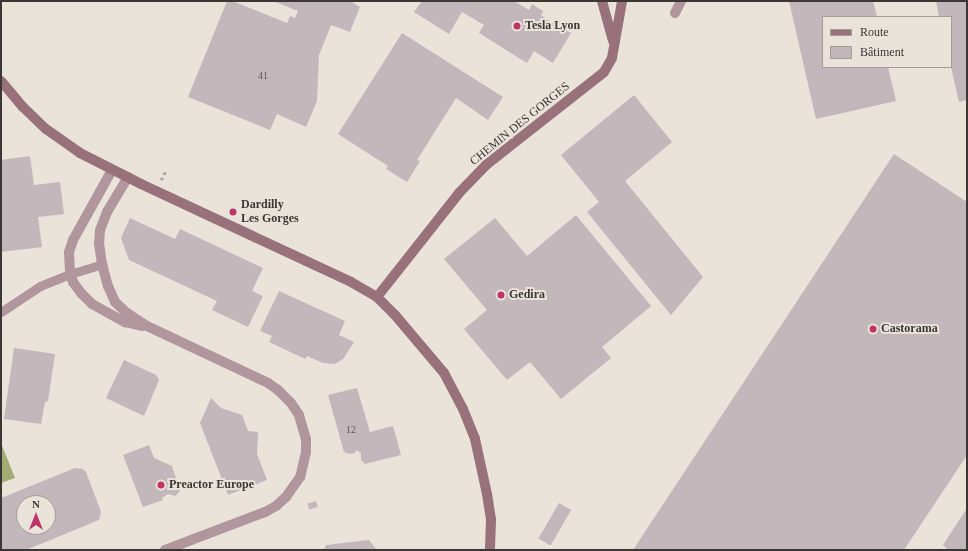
<!DOCTYPE html>
<html>
<head>
<meta charset="utf-8">
<style>
	body { margin:0 }
	#map { position:relative; width:968px; height:551px; overflow:hidden; background:#e9e3da; font-family:"Times New Roman",serif }
	div>[style] { position:absolute }
	[style*='--x'] { left:calc(var(--x)*1px); top:calc(var(--y)*1px); width:calc(var(--w)*1px); rotate:calc(var(--a)*1deg) }
	.forest>* { inset:0; background:#a2ad76 }
	.building>* { inset:0; background:#c2b7ba; transform-origin:0 0 }
	.path>* { height:2.5px; margin-top:-1.25px; transform-origin:0; background:repeating-linear-gradient(90deg,#aba69f 0 3px,transparent 0 6px) }
	.lane>* { height:9px; margin:-4.5px; padding:0 4.5px; transform-origin:4.5px; border-radius:4.5px; background:#b2969d }
	.street>* { height:10px; margin:-5px; padding:0 5px; transform-origin:5px; border-radius:5px; background:#b2969d }
	.secondary>* { height:10px; margin:-5px; padding:0 5px; transform-origin:5px; border-radius:5px; background:#98717b }
	.dots>* { width:11px; height:11px; translate:-50% -50%; box-sizing:border-box; border:2px solid #e9e3da; border-radius:50% }
	span { translate:-50% -50%; white-space:nowrap; text-align:center; line-height:1.15; -webkit-text-stroke:4px #e9e3da; paint-order:stroke }
	.number-label { font-size:10px; color:#5c5756 }
	.number-label span { -webkit-text-stroke-width:0 }
	.poi-label { font-size:12px; color:#3a3734; font-weight:700 }
	.left { translate:0 -50%; text-align:left }
	.street-label { font-size:12px; color:#3a3734 }
	.frame { position:absolute; inset:0; border:2px solid #3a3734; pointer-events:none }
	.legend { position:absolute; left:822px; top:16px; width:130px; height:52px; box-sizing:border-box; background:#e9e3da; border:1px solid #a39e98; margin:0; padding:5px 7px; list-style:none; font-size:12px; color:#3a3734 }
	.legend li { display:flex; align-items:center; gap:8px; height:20px }
	.legend b { width:20px; border:1px solid #a39e98 }
	.north { position:absolute; left:16px; top:495px; width:40px; height:40px; box-sizing:border-box; background:#e9e3da; border:1px solid #a39e98; border-radius:50%; rotate:0deg; font-size:11px; font-weight:700; line-height:16px; text-align:center; color:#3a3734 }
	.north::after { content:''; display:block; margin:auto; width:14px; height:18px; background:#bf3369; clip-path:polygon(50% 0,100% 100%,50% 72%,0 100%) }
</style>
</head>
<body>
<div id="map">
	<div class="forest">
		<div style="clip-path:polygon(1px 443px,15px 478px,1px 483px)"></div>
	</div>
	<div class="building">
		<div style="clip-path:polygon(227px 1px,232px 1px,287px 23px,290px 16px,295px 18px,298px 11px,273px 1px,350px 1px,360px 7px,350px 32px,331px 25px,319px 55px,317px 101px,306px 127px,277px 114px,270px 130px,188px 97px)"></div>
		<div style="clip-path:polygon(422px 1px,514px 1px,529px 10px,532px 4px,543px 11px,541px 15px,552px 23px,555px 18px,563px 23px,560px 27px,571px 33px,553px 63px,534px 51px,527px 63px,479px 33px,484px 25px,462px 12px,449px 34px,414px 12px)"></div>
		<div style="clip-path:polygon(789px 1px,873px 1px,877px 17px,823px 17px,823px 67px,888px 67px,896px 101px,816px 119px)"></div>
		<div style="clip-path:polygon(936px 1px,967px 1px,967px 100px,959px 102px,951px 67px,951px 17px,939px 17px)"></div>
		<div style="clip-path:polygon(402px 33px,503px 97px,488px 120px,456px 98px,417px 160px,420px 161px,407px 182px,386px 169px,388px 166px,338px 134px)"></div>
		<div style="clip-path:polygon(634px 95px,672px 142px,625px 181px,703px 277px,671px 315px,587px 212px,599px 202px,561px 155px)"></div>
		<div style="clip-path:polygon(894px 154px,967px 202px,967px 455px,904px 550px,633px 550px)"></div>
		<div style="clip-path:polygon(30px 156px,34px 185px,60px 182px,64px 214px,38px 217px,42px 247px,1px 252px,1px 160px)"></div>
		<div style="clip-path:polygon(576px 215px,651px 306px,602px 347px,611px 358px,561px 399px,530px 362px,507px 380px,464px 329px,487px 310px,444px 259px,495px 218px,527px 256px)"></div>
		<div style="clip-path:polygon(130px 218px,175px 239px,180px 229px,263px 268px,252px 291px,263px 296px,248px 327px,212px 310px,217px 301px,129px 260px,121px 238px)"></div>
		<div style="clip-path:polygon(279px 291px,345px 321px,339px 335px,354px 342px,343px 359px,335px 364px,323px 363px,307px 356px,305px 359px,269px 342px,272px 336px,260px 331px)"></div>
		<div style="clip-path:polygon(14px 348px,55px 354px,48px 401px,45px 402px,41px 424px,4px 419px)"></div>
		<div style="clip-path:polygon(124px 360px,156px 375px,159px 380px,144px 416px,106px 398px)"></div>
		<div style="clip-path:polygon(357px 388px,370px 432px,393px 426px,401px 455px,365px 464px,361px 460px,361px 453px,356px 450px,355px 453px,349px 454px,344px 452px,328px 395px)"></div>
		<div style="clip-path:polygon(211px 398px,221px 408px,242px 415px,248px 431px,258px 432px,257px 454px,267px 480px,228px 495px,200px 423px)"></div>
		<div style="clip-path:polygon(149px 445px,154px 458px,172px 466px,180px 491px,175px 496px,168px 494px,162px 498px,163px 500px,143px 507px,123px 455px)"></div>
		<div style="clip-path:polygon(evenodd,75px 468px,83px 469px,86px 472px,101px 512px,99px 520px,26px 550px,1px 550px,1px 498px,75px 468px,24px 503px,48px 503px,48px 527px,24px 527px,24px 503px)"></div>
		<div style="left:316px;top:501px;width:6px;height:9px;rotate:72deg"></div>
		<div style="left:559px;top:503px;width:14px;height:41px;rotate:30deg"></div>
		<div style="clip-path:polygon(967px 508px,967px 550px,948px 550px,943px 545px)"></div>
		<div style="clip-path:polygon(369px 540px,377px 550px,324px 550px,326px 545px)"></div>
	</div>
	<div class="path">
		<div style="--x:161;--y:180;--w:11;--a:-63"></div>
	</div>
	<div class="lane">
		<div style="--x:1;--y:312;--w:47;--a:-33.7"></div>
		<div style="--x:40;--y:286;--w:32;--a:-22"></div>
		<div style="--x:70;--y:274;--w:34;--a:-17"></div>
	</div>
	<div class="street">
		<div style="--x:675;--y:13;--w:13;--a:-63"></div>
		<div style="--x:112;--y:170;--w:80;--a:119.1"></div>
		<div style="--x:73;--y:240;--w:13;--a:108"></div>
		<div style="--x:69;--y:252;--w:22;--a:87"></div>
		<div style="--x:70;--y:274;--w:9;--a:69"></div>
		<div style="--x:73;--y:282;--w:14;--a:54"></div>
		<div style="--x:81;--y:293;--w:16;--a:45"></div>
		<div style="--x:92;--y:304;--w:38;--a:29"></div>
		<div style="--x:125;--y:322;--w:18;--a:13"></div>
		<div style="--x:128;--y:177;--w:41;--a:121"></div>
		<div style="--x:107;--y:212;--w:19;--a:111"></div>
		<div style="--x:100;--y:230;--w:13;--a:94"></div>
		<div style="--x:99;--y:243;--w:21;--a:82"></div>
		<div style="--x:102;--y:264;--w:23;--a:75"></div>
		<div style="--x:108;--y:286;--w:17;--a:66"></div>
		<div style="--x:115;--y:302;--w:16;--a:43"></div>
		<div style="--x:127;--y:313;--w:24;--a:33"></div>
		<div style="--x:147;--y:326;--w:134;--a:25.2"></div>
		<div style="--x:268;--y:383;--w:12;--a:35"></div>
		<div style="--x:278;--y:390;--w:18;--a:45"></div>
		<div style="--x:291;--y:403;--w:14;--a:56"></div>
		<div style="--x:299;--y:415;--w:25;--a:74"></div>
		<div style="--x:306;--y:439;--w:13;--a:90"></div>
		<div style="--x:306;--y:452;--w:26;--a:103"></div>
		<div style="--x:300;--y:477;--w:24;--a:125"></div>
		<div style="--x:286;--y:497;--w:13;--a:138"></div>
		<div style="--x:276;--y:506;--w:13;--a:151"></div>
		<div style="--x:265;--y:512;--w:107;--a:159.2"></div>
	</div>
	<div class="secondary">
		<div style="--x:602;--y:1;--w:41;--a:74.6"></div>
		<div style="--x:1;--y:81;--w:34;--a:50"></div>
		<div style="--x:23;--y:107;--w:32;--a:44"></div>
		<div style="--x:46;--y:129;--w:42;--a:35.2"></div>
		<div style="--x:80;--y:153;--w:68;--a:26.9"></div>
		<div style="--x:141;--y:184;--w:232;--a:25"></div>
		<div style="--x:351;--y:282;--w:30;--a:30"></div>
		<div style="--x:377;--y:297;--w:25;--a:45"></div>
		<div style="--x:395;--y:315;--w:76;--a:49.8"></div>
		<div style="--x:444;--y:373;--w:41;--a:62.2"></div>
		<div style="--x:463;--y:409;--w:32;--a:68"></div>
		<div style="--x:475;--y:439;--w:56;--a:77.7"></div>
		<div style="--x:487;--y:494;--w:26;--a:81"></div>
		<div style="--x:491;--y:520;--w:30;--a:92"></div>
		<div style="--x:377;--y:297;--w:132;--a:-51.7"></div>
		<div style="--x:459;--y:193;--w:39;--a:-46"></div>
		<div style="--x:486;--y:165;--w:150;--a:-38.2"></div>
		<div style="--x:604;--y:72;--w:16;--a:-60"></div>
		<div style="--x:612;--y:58;--w:58;--a:-80"></div>
	</div>
	<div class="dots">
		<div style="left:517px;top:26px;background:#bf3369"></div>
		<div style="left:233px;top:212px;background:#bf3369"></div>
		<div style="left:501px;top:295px;background:#bf3369"></div>
		<div style="left:873px;top:329px;background:#bf3369"></div>
		<div style="left:161px;top:485px;background:#bf3369"></div>
	</div>
	<div class="number-label">
		<span style="left:263px;top:76px">41</span>
		<span style="left:351px;top:430px">12</span>
	</div>
	<div class="poi-label">
		<span class="left" style="left:525px;top:26px">Tesla Lyon</span>
		<span class="left" style="left:241px;top:212px">Dardilly<br>Les Gorges</span>
		<span class="left" style="left:509px;top:295px">Gedira</span>
		<span class="left" style="left:881px;top:329px">Castorama</span>
		<span class="left" style="left:169px;top:485px">Preactor Europe</span>
	</div>
	<div class="street-label">
		<span style="left:520px;top:124px;rotate:-39deg">CHEMIN DES GORGES</span>
	</div>
	<div class="frame"></div>
	<ul class="legend">
	<li><b style="height:5px;background:#98717b"></b>Route</li>
	<li><b style="height:11px;background:#c2b7ba"></b>Bâtiment</li>
	</ul>
	<div class="north">N</div>
</div>
</body>
</html>
